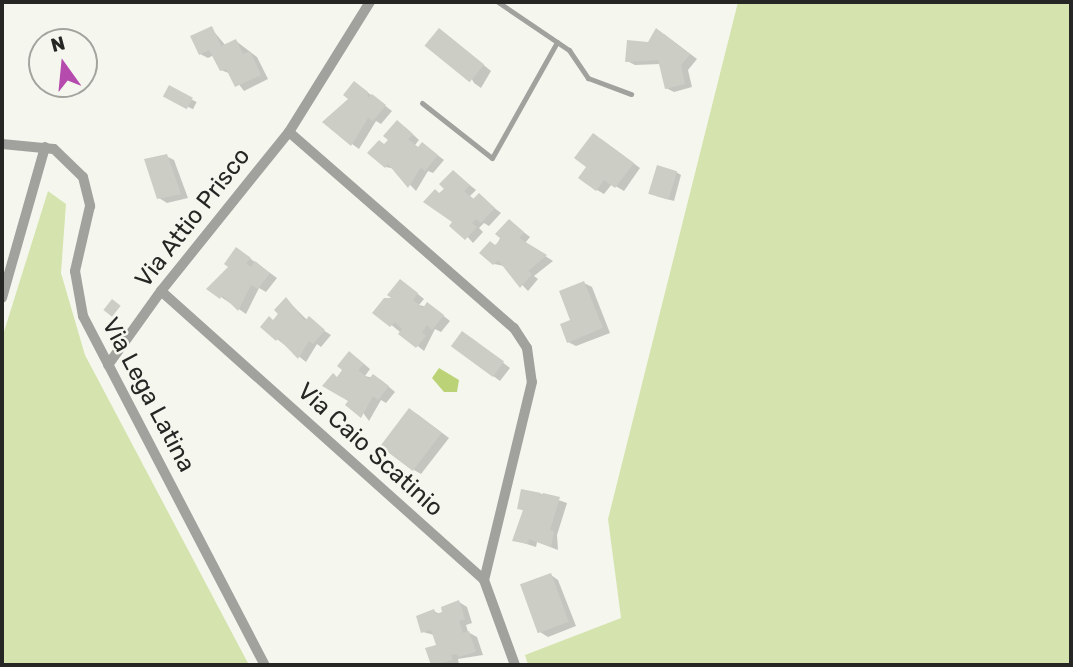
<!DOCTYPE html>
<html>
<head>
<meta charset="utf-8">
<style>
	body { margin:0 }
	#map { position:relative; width:1073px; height:667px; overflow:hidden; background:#f5f7ef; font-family:Rubik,sans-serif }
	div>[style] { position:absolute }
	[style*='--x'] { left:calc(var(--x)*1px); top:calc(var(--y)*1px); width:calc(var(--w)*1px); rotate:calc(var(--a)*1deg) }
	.green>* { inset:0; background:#d5e4ae }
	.water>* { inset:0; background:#bcd277 }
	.shadow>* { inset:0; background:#0003; transform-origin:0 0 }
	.building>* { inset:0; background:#cccec6; transform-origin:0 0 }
	.lane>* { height:5px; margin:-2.5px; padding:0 2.5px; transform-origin:2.5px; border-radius:2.5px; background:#a1a29e }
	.street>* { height:10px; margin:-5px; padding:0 5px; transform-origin:5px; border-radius:5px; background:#a1a29e }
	span { translate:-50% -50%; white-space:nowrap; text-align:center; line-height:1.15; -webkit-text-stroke:5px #f5f7ef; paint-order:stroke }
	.street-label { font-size:24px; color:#262724 }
	.frame { position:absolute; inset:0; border:4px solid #262724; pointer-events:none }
	.north { position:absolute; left:28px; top:28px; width:70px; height:70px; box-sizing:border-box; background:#f5f7ef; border:2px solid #a2a49e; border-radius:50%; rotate:345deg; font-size:19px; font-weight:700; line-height:28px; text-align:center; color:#262724 }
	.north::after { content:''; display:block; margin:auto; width:24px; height:32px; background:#b44bad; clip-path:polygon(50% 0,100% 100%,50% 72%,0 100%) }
</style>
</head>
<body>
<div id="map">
	<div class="green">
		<div style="clip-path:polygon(738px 2px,1071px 2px,1071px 665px,528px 665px,525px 655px,621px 618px,608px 519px)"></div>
		<div style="clip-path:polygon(48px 191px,66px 204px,61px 273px,85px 355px,249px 665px,2px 665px,2px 338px)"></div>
	</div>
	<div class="water">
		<div style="clip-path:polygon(439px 368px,459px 380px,457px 392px,444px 392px,432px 378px)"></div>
	</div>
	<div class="shadow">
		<div style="clip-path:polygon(211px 28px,226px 46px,236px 41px,257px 57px,268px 79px,244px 91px,231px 74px,221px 70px,214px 55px,208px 58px,200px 54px)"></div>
		<div style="clip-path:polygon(664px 34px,697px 59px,688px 70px,692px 87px,674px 92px,666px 88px,661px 64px,635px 65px,627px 61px)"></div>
		<div style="clip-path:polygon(447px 35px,491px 71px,481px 88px,474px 83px)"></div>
		<div style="left:169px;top:88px;width:31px;height:8px;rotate:27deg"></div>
		<div style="clip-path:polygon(362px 88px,392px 111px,381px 124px,376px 121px,359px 149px,352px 144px)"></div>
		<div style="clip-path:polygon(405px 127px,419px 140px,415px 145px,419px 148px,423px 144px,444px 160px,433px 173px,428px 171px,416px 191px,395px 169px,386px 167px,385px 145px)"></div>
		<div style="clip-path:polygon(601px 139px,640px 168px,624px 191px,612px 184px,604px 194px,597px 190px,588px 167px)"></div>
		<div style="clip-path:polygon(166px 156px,174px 160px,188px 198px,167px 203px,159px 198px)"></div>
		<div style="clip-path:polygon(453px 172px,476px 190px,470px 196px,475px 200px,479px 196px,501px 213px,489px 226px,484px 223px,479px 228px,483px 232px,473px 243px,454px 222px,441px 194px)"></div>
		<div style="clip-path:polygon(676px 172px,681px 175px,674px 201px,656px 196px)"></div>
		<div style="clip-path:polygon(509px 221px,530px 237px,525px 243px,553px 261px,534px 276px,538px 279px,528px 291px,504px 266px,494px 264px,496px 246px)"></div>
		<div style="clip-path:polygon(244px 254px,277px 278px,266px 292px,259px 288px,246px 314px,221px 297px)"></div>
		<div style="clip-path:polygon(584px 283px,592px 287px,610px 333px,576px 346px,568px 342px)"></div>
		<div style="clip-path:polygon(408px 286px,424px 299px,419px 305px,435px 309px,450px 321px,441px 332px,435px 329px,424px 351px,375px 312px,396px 300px)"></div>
		<div style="clip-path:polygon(286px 299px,307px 320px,331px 335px,321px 347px,317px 344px,306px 362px,277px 339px,274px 321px)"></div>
		<div style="clip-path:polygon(470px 337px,510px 368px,500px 381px,452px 346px)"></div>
		<div style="clip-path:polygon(357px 358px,370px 369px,365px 376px,381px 380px,395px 392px,386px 403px,381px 400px,369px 421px,338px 378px)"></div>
		<div style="clip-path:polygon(417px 414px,449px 438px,421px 474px,414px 470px)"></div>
		<div style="clip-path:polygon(541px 494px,567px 503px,557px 535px,558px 550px,537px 542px,536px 547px,514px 540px,524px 511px,519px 508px)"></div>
		<div style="clip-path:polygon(551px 575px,558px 580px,576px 626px,548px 637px,540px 632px)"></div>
		<div style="clip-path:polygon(459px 602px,467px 607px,472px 623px,466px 625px,468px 632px,477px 637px,483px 655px,458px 659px,459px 664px,454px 665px,433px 665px,428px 649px,438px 646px,434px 635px,423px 632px,434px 611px,441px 615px)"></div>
	</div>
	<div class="building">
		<div style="clip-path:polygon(212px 26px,221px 46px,236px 39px,243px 54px,250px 51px,261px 75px,235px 87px,226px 69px,220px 71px,209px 50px,199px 55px,190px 36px)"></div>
		<div style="left:439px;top:28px;width:58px;height:23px;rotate:39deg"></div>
		<div style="clip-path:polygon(656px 28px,690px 54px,681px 65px,685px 84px,665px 89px,658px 60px,625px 62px,627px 40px,648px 42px)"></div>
		<div style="clip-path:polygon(354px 81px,368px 92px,368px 98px,372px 94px,386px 105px,373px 121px,368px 118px,351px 146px,322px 122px,348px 99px,343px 95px)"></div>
		<div style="left:169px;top:85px;width:27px;height:13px;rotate:28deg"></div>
		<div style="clip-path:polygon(397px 120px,413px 134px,408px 139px,418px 147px,422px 142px,438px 155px,425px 171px,421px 167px,408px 188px,388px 164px,385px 168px,367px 153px,379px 140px,384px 144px,388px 140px,383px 136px)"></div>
		<div style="clip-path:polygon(593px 133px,634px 163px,615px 188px,604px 180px,596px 191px,578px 178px,586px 167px,574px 158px)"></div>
		<div style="clip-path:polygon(167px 154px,181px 194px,157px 199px,144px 159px)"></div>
		<div style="left:657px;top:165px;width:21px;height:30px;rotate:17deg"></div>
		<div style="clip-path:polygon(453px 170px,470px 185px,464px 191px,473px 199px,479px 193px,495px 208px,481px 223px,476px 219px,472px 223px,477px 227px,465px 240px,449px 226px,452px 222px,423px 202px,435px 189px,439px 193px,444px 189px,439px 184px)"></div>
		<div style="clip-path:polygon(509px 219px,524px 232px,519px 238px,547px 255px,528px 271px,532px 274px,520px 288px,498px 260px,493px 265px,479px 253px,490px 241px,495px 245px,501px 239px,495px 234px)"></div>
		<div style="clip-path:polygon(236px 247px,251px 258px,246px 263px,251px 267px,255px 261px,270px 273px,258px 289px,251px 285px,238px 311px,222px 295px,220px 299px,206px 289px,228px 267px,224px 264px)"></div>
		<div style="clip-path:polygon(400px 279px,418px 293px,413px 300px,423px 308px,427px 302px,444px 315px,432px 330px,427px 325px,422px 332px,426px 336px,416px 348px,398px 334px,402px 329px,395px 322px,390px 327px,372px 313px,384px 298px,391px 298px,387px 295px)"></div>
		<div style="clip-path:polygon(584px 281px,603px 328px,567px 343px,560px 324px,570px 320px,559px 291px)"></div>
		<div style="clip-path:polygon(286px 297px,305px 321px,309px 316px,325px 330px,313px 344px,309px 341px,298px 359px,278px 338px,276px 341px,260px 327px,269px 316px,273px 320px,278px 314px,274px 310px)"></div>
		<div style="left:112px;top:299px;width:11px;height:14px;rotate:38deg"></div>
		<div style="left:462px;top:331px;width:52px;height:19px;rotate:36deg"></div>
		<div style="clip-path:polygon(349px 351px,364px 364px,358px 370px,369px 379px,373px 374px,389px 386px,378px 400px,373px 396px,361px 418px,345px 405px,348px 401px,322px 386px,333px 373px,337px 377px,342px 370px,337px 366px)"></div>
		<div style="left:409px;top:408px;width:41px;height:48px;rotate:37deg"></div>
		<div style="clip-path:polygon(521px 489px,541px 493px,540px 497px,543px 493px,560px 497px,550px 530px,554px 531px,551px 547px,529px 539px,528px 544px,512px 541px,523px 510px,517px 509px)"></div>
		<div style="left:551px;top:573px;width:52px;height:33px;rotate:70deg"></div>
		<div style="clip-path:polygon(459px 600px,465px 619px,459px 621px,463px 633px,469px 631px,476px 652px,458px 657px,457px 654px,451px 655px,453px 660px,431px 665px,425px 648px,436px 645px,431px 630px,421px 633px,416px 616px,434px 609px,436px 614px,442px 612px,441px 607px)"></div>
	</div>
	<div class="lane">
		<div style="--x:498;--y:2;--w:86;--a:34.1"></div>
		<div style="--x:569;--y:50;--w:34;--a:56"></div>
		<div style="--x:588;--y:78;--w:46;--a:20.4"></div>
		<div style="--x:422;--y:103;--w:89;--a:38.2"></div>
		<div style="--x:492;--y:158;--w:133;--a:-60.7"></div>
	</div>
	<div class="street">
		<div style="--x:289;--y:132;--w:298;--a:41.1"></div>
		<div style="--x:514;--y:328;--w:24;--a:57"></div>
		<div style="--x:527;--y:348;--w:34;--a:82"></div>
		<div style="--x:532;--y:382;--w:204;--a:103.6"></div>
		<div style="--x:2;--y:144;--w:52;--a:5.5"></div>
		<div style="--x:54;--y:149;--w:40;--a:44"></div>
		<div style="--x:83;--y:177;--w:30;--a:76"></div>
		<div style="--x:90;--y:206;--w:67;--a:103"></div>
		<div style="--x:75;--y:271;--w:46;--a:79.9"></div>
		<div style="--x:83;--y:316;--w:394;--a:62.5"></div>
		<div style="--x:161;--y:291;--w:433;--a:41.8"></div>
		<div style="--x:484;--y:580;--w:90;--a:70"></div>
		<div style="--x:2;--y:298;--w:157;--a:-74.1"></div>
		<div style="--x:108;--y:365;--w:91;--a:-54.4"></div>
		<div style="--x:161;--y:291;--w:204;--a:-51.2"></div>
		<div style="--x:289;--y:132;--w:153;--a:-58.1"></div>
	</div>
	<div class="street-label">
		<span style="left:193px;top:218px;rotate:-52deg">Via Attio Prisco</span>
		<span style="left:148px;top:395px;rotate:62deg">Via Lega Latina</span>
		<span style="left:370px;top:450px;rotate:42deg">Via Caio Scatinio</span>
	</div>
	<div class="frame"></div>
	<div class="north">N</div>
</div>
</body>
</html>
